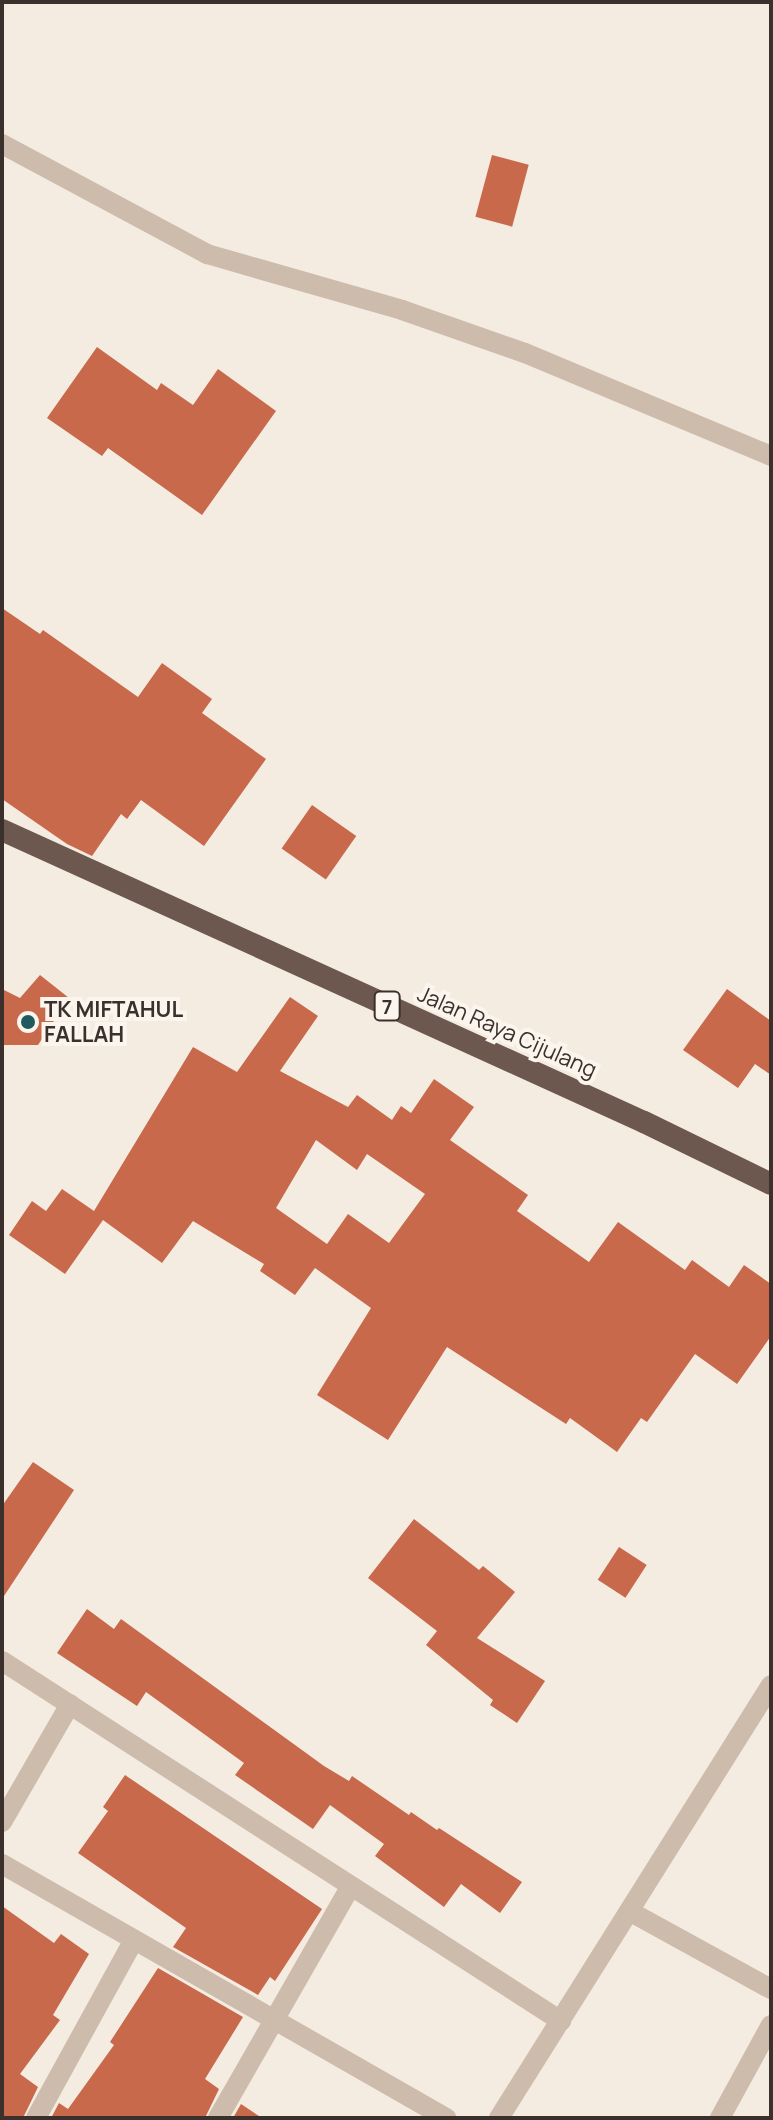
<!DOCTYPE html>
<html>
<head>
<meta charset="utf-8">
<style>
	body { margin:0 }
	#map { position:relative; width:773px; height:2120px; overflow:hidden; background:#f4ebe1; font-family:Manrope,sans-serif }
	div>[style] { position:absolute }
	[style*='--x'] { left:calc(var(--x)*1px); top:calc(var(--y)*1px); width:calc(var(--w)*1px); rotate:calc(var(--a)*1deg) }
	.building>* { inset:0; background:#c8694b; transform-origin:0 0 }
	.minor>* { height:20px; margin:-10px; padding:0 10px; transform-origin:10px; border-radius:10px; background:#cdbbac }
	.trunk>* { height:22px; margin:-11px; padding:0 11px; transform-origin:11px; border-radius:11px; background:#6c584f }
	.dots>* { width:22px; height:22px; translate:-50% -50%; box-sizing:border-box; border:4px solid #fbf5ee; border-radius:50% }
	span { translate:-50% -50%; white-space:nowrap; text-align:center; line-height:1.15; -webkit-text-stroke:8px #fbf5ee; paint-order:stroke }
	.shield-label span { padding:2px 6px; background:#fbf5ee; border:2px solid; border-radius:6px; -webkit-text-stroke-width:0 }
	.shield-label { font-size:20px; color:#3b302b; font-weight:700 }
	.poi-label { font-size:22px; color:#3b302b; font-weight:700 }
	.left { translate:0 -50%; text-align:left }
	.street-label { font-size:22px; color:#3b302b }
	.frame { position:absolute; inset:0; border:4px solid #3b302b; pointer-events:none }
</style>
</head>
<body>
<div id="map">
	<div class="building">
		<div style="left:492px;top:155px;width:38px;height:64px;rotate:15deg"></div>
		<div style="clip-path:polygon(97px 347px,157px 390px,161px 383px,193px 405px,218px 369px,276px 411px,202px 515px,108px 448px,102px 456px,47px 418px)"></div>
		<div style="clip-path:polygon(2px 608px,40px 634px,43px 630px,138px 697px,162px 663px,212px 699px,202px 713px,266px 759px,204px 846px,141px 800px,127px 819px,121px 814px,92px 856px,67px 844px,2px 799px)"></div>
		<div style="left:312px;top:805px;width:54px;height:53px;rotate:35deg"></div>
		<div style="clip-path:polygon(40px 975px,69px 998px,38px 1045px,2px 1045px,2px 989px,20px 998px)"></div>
		<div style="clip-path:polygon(727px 989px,771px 1021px,771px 1075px,755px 1064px,738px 1088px,683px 1050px)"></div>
		<div style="clip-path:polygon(evenodd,290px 997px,318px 1016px,280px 1071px,348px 1107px,357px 1095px,392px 1120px,401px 1106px,411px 1113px,434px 1079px,474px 1107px,450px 1140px,528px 1195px,517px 1211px,589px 1262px,618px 1222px,685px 1270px,692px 1260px,729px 1287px,744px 1265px,771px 1284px,771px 1336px,737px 1384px,695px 1354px,647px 1422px,641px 1418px,617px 1452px,570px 1418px,566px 1424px,447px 1347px,388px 1440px,317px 1395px,371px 1308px,315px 1268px,295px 1295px,260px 1271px,264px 1264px,193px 1221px,162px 1263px,103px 1220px,65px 1274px,9px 1235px,32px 1201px,46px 1211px,62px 1189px,94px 1211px,193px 1047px,237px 1072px,290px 997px,316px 1140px,357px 1170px,367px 1154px,425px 1194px,389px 1243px,348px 1214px,327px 1244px,276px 1208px,316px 1140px)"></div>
		<div style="clip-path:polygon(33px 1462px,74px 1490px,2px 1599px,2px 1506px)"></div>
		<div style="clip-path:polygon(414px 1519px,479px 1570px,483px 1566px,515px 1592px,477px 1638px,545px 1681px,517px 1723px,490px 1705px,493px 1700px,426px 1645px,437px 1631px,368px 1578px)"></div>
		<div style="left:619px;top:1547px;width:33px;height:39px;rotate:33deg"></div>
		<div style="clip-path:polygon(87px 1609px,114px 1629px,121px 1619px,324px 1766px,349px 1781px,352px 1776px,409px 1815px,411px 1812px,437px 1830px,439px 1828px,522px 1882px,500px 1913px,461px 1884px,444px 1907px,375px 1856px,384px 1844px,330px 1805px,313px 1829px,235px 1775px,244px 1763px,146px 1692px,137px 1706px,57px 1653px)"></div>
		<div style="clip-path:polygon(125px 1775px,322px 1909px,275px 1981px,270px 1977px,258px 1995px,173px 1947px,186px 1928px,78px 1853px,108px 1811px,103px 1807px)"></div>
		<div style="clip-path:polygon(2px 1906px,54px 1943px,61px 1934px,89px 1954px,53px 2015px,60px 2020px,20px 2074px,38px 2087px,23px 2118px,2px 2118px)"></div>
		<div style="clip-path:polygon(158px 1968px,243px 2017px,205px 2079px,219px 2089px,205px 2118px,51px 2118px,59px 2103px,68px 2109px,114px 2045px,110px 2042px)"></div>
		<div style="clip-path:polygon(241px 2104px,262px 2118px,233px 2118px)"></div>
	</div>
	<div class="minor">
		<div style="--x:2;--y:144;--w:233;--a:28.2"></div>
		<div style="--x:207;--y:254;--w:203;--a:16"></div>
		<div style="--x:402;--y:310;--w:130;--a:19.3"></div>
		<div style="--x:525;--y:353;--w:267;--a:22.7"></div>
		<div style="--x:2;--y:1661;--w:665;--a:32.78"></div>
		<div style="--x:2;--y:1822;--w:136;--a:-60"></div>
		<div style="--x:2;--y:1864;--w:512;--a:29.77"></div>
		<div style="--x:629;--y:1911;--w:162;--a:28.8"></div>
		<div style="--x:36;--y:2118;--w:203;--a:-61.2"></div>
		<div style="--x:218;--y:2118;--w:267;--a:-60.2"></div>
		<div style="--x:499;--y:2118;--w:511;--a:-57.86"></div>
		<div style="--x:720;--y:2118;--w:106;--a:-61.3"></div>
	</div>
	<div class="trunk">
		<div style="--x:2;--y:830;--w:705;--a:24.46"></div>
		<div style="--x:644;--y:1122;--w:141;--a:26"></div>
	</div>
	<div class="dots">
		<div style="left:28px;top:1022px;background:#1f5a5e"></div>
	</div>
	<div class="shield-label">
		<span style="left:387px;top:1006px">7</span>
	</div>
	<div class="poi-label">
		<span class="left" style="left:44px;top:1022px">TK MIFTAHUL<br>FALLAH</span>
	</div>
	<div class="street-label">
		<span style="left:507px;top:1032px;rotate:24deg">Jalan Raya Cijulang</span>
	</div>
	<div class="frame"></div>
</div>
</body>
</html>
